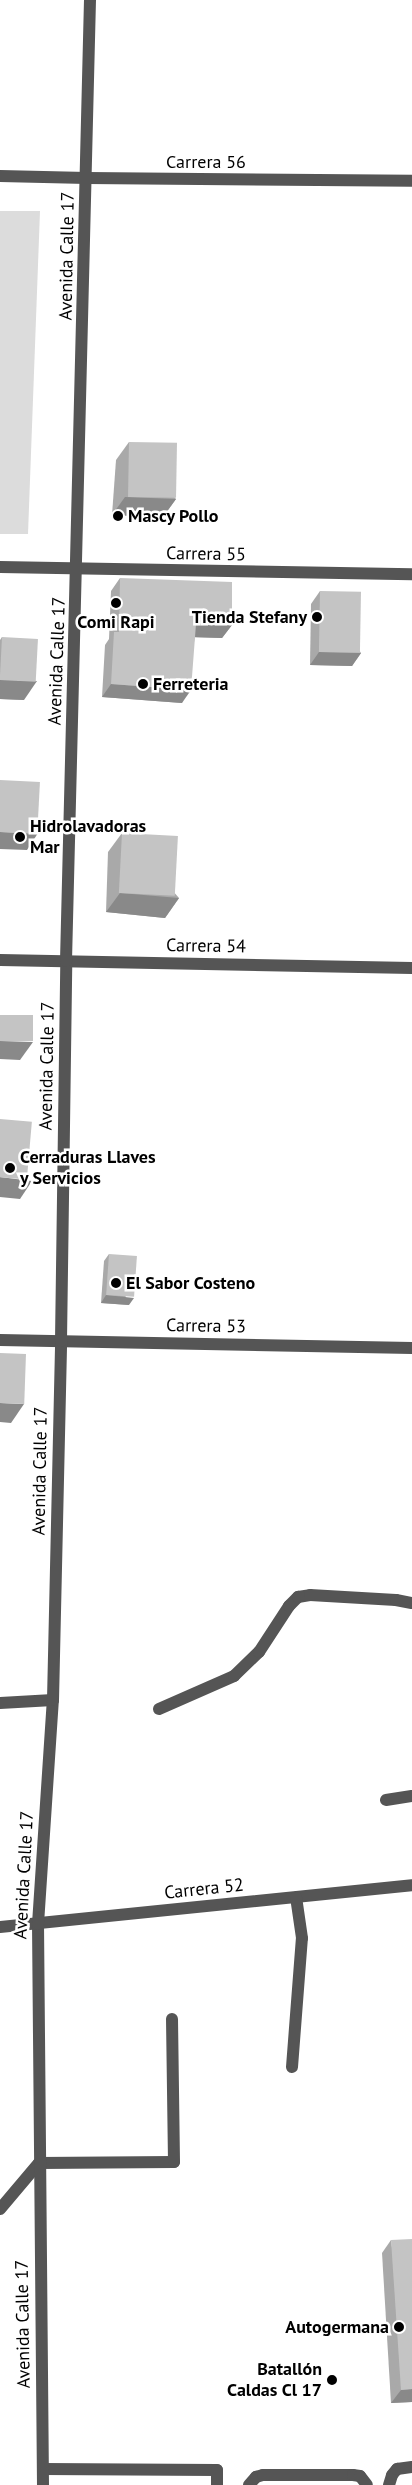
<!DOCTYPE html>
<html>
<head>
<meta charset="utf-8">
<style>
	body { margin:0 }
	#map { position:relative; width:412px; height:2485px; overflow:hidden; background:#fff; font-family:"PT Sans",sans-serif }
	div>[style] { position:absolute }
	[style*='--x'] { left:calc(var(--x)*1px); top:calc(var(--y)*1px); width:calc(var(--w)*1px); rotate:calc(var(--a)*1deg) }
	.green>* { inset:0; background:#dcdcdc }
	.minor>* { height:12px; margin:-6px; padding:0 6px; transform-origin:6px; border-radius:6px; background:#555 }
	.wall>* { inset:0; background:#a9a9a9 }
	.shaded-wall>* { inset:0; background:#898989 }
	.building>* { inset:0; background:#c4c4c4; transform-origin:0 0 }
	.dots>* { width:14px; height:14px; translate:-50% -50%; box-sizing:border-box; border:2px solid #fff; border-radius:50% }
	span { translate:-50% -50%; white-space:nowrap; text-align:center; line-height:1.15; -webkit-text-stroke:5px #fff; paint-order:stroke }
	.street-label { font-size:18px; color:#000 }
	.poi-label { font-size:18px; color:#000; font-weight:700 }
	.left { translate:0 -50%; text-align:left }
	.right { translate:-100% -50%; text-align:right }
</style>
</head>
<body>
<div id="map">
	<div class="green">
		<div style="clip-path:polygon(0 211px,40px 211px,28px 534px,0 534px)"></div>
	</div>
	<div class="minor">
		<div style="--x:0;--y:176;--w:87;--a:1.3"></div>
		<div style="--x:87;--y:178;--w:325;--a:0.5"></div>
		<div style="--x:0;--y:567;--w:412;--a:1"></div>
		<div style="--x:0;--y:960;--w:412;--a:1.1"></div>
		<div style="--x:0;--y:1340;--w:412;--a:1.1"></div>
		<div style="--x:0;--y:1703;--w:53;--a:-3.2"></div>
		<div style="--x:159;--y:1709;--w:82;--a:-23.7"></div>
		<div style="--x:234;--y:1676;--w:35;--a:-44"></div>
		<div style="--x:259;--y:1652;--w:55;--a:-56.9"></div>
		<div style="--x:289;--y:1606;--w:13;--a:-45"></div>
		<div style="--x:298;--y:1597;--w:12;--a:-9"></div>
		<div style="--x:310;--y:1595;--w:86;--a:3.3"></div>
		<div style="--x:396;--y:1600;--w:16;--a:11"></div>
		<div style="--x:386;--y:1800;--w:26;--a:-9"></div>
		<div style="--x:0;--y:1927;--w:414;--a:-5.8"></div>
		<div style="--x:292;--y:2067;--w:129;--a:-85.6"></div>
		<div style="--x:302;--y:1938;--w:41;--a:-98.3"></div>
		<div style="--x:39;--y:2163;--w:135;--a:-0.4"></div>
		<div style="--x:174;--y:2162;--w:143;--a:-90.8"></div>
		<div style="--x:0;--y:2209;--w:60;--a:-49.7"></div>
		<div style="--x:43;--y:2469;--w:174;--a:0.3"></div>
		<div style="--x:217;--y:2470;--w:15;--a:90"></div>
		<div style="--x:43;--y:2485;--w:561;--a:-90.51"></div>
		<div style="--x:38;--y:1924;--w:225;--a:-86.2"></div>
		<div style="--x:53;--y:1700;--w:359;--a:-88.7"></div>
		<div style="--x:61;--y:1341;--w:380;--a:-89.2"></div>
		<div style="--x:66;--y:961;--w:961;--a:-88.57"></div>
		<div style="--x:249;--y:2485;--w:11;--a:-49"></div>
		<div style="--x:256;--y:2477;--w:7;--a:-16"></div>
		<div style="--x:263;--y:2475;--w:90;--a:0"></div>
		<div style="--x:353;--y:2475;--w:7;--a:8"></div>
		<div style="--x:360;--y:2476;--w:11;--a:52"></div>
		<div style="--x:389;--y:2485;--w:10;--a:-73"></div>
		<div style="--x:392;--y:2475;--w:8;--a:-50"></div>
		<div style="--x:397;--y:2469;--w:15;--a:-8"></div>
	</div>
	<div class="wall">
		<div style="clip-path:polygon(129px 442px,176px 499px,163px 517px,112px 515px,116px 460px)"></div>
		<div style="clip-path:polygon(120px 578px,232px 625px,222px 638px,195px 637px,182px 703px,102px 697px,105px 645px,109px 639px,111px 591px)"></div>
		<div style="clip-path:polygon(320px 591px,361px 653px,352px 666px,310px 665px,311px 604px)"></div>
		<div style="clip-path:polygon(2px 637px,24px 700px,0 699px,0 640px)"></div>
		<div style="clip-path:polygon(122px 833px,179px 898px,165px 918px,106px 912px,108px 852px)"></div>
		<div style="clip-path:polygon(109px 1254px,129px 1305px,101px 1303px,104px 1261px)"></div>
		<div style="clip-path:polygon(391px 2240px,412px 2402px,391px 2403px,382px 2253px)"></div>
	</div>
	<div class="shaded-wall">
		<div style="clip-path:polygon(125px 497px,176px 499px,163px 517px,112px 515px)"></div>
		<div style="clip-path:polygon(196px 624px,232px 625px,222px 638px,186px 637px)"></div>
		<div style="clip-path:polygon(319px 652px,361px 653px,352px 666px,310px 665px)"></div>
		<div style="clip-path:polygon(0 680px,37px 681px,24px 700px,0 699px)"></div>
		<div style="clip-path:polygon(111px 684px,191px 690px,182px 703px,102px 697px)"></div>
		<div style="clip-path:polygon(0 832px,38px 833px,27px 850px,0 849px)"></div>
		<div style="clip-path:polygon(120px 893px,179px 898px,165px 918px,106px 912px)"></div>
		<div style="clip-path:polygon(0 1041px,33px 1042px,20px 1060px,0 1059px)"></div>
		<div style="clip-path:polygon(0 1177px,32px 1181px,20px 1199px,0 1197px)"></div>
		<div style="clip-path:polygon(106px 1295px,134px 1298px,129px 1305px,101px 1303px)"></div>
		<div style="clip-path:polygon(0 1403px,24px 1404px,11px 1423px,0 1422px)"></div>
		<div style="clip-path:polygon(412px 2389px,412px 2402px,391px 2403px,401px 2390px)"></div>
	</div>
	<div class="building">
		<div style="left:129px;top:442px;width:48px;height:55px;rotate:1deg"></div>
		<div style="clip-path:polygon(120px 578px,232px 582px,232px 625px,196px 624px,191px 690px,111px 684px,114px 632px,119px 632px)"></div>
		<div style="left:320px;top:591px;width:41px;height:61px;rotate:1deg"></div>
		<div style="left:2px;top:637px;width:36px;height:43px;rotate:3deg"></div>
		<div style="left:0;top:780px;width:40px;height:52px;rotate:3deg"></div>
		<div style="left:122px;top:833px;width:56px;height:60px;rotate:3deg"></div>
		<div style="left:0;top:1015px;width:33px;height:26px"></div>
		<div style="left:0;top:1119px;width:32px;height:58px;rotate:5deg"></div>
		<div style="left:109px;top:1254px;width:28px;height:41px;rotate:4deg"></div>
		<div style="left:0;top:1353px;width:26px;height:50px;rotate:2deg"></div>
		<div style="clip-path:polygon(412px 2239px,412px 2389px,401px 2390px,391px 2240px)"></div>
	</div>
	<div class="dots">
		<div style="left:118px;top:516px;background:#000"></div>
		<div style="left:116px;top:603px;background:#000"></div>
		<div style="left:317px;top:617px;background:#000"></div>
		<div style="left:143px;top:684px;background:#000"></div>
		<div style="left:20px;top:837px;background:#000"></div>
		<div style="left:10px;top:1168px;background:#000"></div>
		<div style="left:116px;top:1283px;background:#000"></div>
		<div style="left:399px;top:2327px;background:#000"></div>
		<div style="left:332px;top:2380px;background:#000"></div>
	</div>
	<div class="street-label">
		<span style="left:206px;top:162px">Carrera 56</span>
		<span style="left:67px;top:256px;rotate:-89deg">Avenida Calle 17</span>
		<span style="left:206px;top:554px;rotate:1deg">Carrera 55</span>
		<span style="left:57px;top:661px;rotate:-88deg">Avenida Calle 17</span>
		<span style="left:206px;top:946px;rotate:1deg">Carrera 54</span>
		<span style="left:47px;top:1066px;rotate:-89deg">Avenida Calle 17</span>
		<span style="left:206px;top:1326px;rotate:1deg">Carrera 53</span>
		<span style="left:40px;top:1471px;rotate:-89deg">Avenida Calle 17</span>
		<span style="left:24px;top:1875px;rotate:-87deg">Avenida Calle 17</span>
		<span style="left:204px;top:1889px;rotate:-6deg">Carrera 52</span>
		<span style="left:23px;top:2324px;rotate:-91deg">Avenida Calle 17</span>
	</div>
	<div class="poi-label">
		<span class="left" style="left:128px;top:516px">Mascy Pollo</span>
		<span class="right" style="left:307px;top:617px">Tienda Stefany</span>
		<span style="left:116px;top:622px">Comi Rapi</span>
		<span class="left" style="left:153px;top:684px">Ferreteria</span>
		<span class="left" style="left:30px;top:837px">Hidrolavadoras<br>Mar</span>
		<span class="left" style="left:20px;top:1168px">Cerraduras Llaves<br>y Servicios</span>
		<span class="left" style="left:126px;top:1283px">El Sabor Costeno</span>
		<span class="right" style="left:389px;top:2327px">Autogermana</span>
		<span class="right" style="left:322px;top:2380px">Batallón<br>Caldas Cl 17</span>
	</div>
</div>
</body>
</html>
